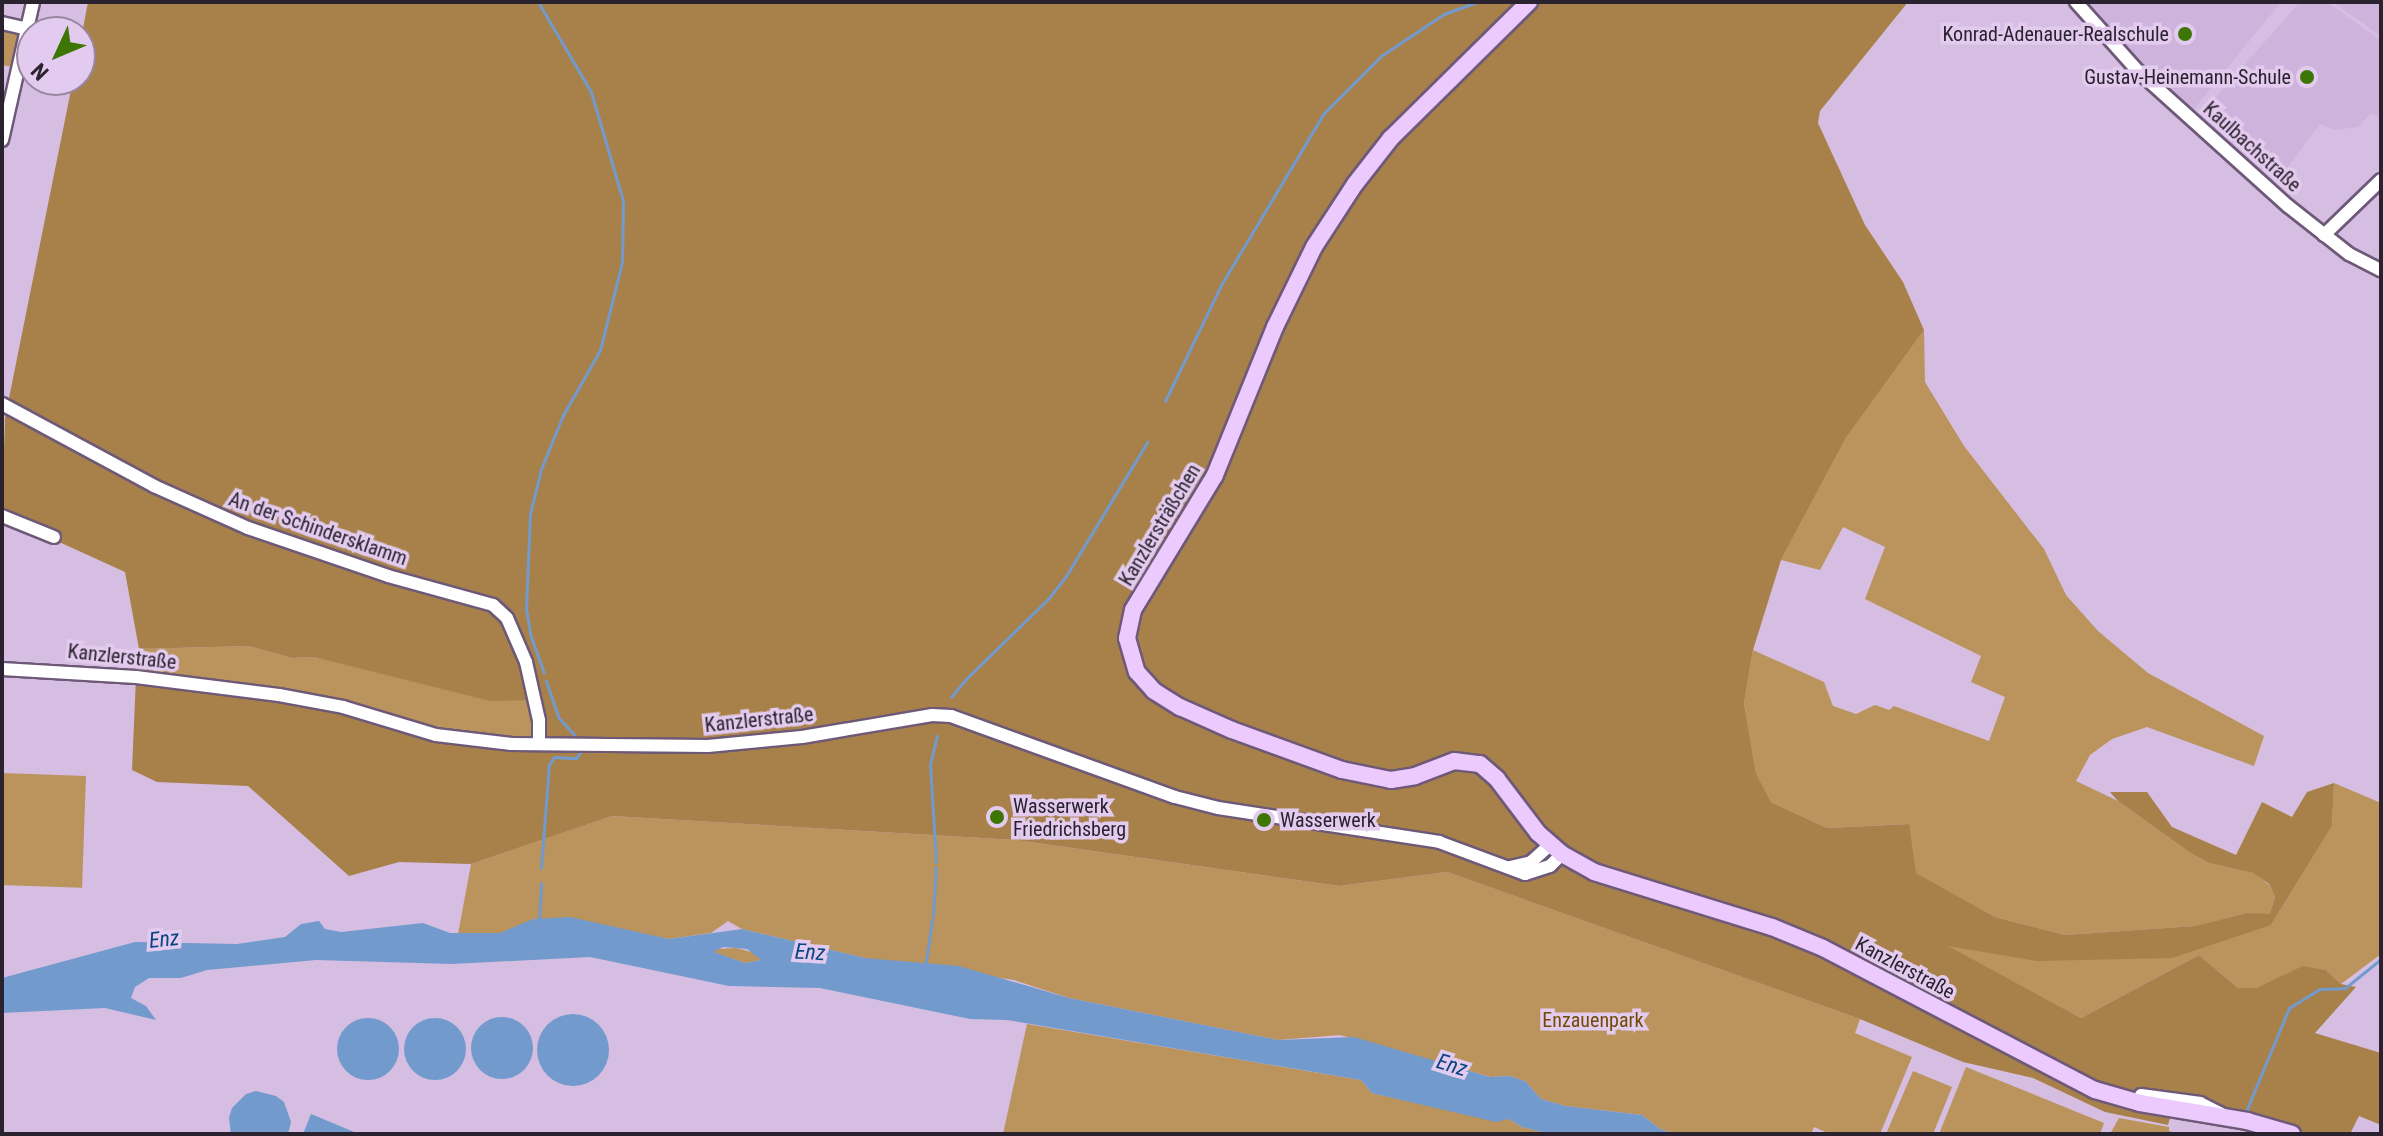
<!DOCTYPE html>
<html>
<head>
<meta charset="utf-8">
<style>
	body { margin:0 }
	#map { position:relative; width:2383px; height:1136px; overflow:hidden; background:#d5bee1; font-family:"Roboto Condensed",sans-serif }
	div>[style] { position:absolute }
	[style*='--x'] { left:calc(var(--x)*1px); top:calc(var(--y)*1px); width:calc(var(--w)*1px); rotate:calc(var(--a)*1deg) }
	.built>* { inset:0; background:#ceb3dc }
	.green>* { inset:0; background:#ba935d; transform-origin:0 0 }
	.forest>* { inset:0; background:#a8814a }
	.water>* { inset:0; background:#729acd }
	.round { border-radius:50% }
	.stream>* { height:3px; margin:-1.5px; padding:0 1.5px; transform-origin:1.5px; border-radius:1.5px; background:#729acd }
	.roads { filter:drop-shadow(2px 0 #6e5978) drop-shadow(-2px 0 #6e5978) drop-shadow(0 2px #6e5978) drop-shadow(0 -2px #6e5978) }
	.minor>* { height:12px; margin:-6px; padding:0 6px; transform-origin:6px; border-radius:6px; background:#fff }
	.major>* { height:16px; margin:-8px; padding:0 8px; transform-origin:8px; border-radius:8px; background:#eccafd }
	.dots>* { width:22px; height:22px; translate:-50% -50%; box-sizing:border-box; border:4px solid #e2cbee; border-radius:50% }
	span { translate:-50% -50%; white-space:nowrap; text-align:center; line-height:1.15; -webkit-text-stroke:7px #e2cbee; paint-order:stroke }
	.poi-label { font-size:20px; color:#2b222f }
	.right { translate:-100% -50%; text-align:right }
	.left { translate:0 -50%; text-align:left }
	.street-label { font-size:20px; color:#2b222f }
	.park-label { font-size:20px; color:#724b01 }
	.water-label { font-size:22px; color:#0b4582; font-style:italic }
	.frame { position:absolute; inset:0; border:4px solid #2b222f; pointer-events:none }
	.north { position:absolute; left:16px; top:16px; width:80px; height:80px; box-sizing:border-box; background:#e2cbee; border:2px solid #9987a2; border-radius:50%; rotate:226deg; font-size:22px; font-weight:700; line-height:32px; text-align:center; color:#2b222f }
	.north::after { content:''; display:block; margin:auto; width:28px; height:36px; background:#3e7605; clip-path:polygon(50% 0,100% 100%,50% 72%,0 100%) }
</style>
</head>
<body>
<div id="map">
	<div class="built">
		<div style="clip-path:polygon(2088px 2px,2281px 2px,2193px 110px,2142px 66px)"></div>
		<div style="clip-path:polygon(2300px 2px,2327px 2px,2381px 41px,2381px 119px,2371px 113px,2358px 127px,2334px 130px,2320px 124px,2274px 186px,2198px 117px)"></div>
		<div style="clip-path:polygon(2333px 2px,2381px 2px,2381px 36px)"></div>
	</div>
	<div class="green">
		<div style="clip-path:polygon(2px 27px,20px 32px,12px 67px,2px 65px)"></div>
		<div style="clip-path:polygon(1924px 330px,1925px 382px,1964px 446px,2044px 549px,2066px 595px,2098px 631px,2148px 673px,2264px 736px,2254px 766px,2147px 727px,2112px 739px,2090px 755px,2076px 781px,2118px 801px,2189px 852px,2209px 863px,2254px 873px,2269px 885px,2275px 895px,2270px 915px,2247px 913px,2196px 926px,2065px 935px,1995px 917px,1915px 873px,1908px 824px,1827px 828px,1771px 802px,1756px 773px,1744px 703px,1753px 650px,1824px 682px,1833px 706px,1856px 714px,1875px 705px,1889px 710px,1894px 706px,1989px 741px,2005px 697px,1971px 682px,1981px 656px,1865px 599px,1885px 547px,1843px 527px,1820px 570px,1781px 560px,1846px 438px)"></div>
		<div style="clip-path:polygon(249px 646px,292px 658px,314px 657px,533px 700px,539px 744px,511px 744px,136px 677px,139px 649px)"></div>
		<div style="left:2px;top:773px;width:84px;height:112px;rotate:2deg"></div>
		<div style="clip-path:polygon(2334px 783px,2381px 803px,2381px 954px,2341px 984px,2326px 970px,2303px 967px,2256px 988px,2238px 988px,2199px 955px,2081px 1018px,1945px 945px,2271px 925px,2332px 826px)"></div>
		<div style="clip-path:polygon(612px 816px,1016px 840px,1339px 886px,1447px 872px,1860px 1019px,1855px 1033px,1912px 1057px,1880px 1134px,1830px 1134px,1814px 1127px,1811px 1134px,1675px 1134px,1660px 1129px,1642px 1115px,1565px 1106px,1541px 1099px,1525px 1081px,1509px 1076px,1491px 1077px,1340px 1035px,1278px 1040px,1069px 998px,1014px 980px,865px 958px,742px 929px,728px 921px,711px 933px,669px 939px,545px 919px,533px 919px,509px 933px,458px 934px,471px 864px)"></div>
		<div style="clip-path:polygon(736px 948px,755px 953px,762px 960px,745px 963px,713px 952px,715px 949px)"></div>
		<div style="clip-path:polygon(1027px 1024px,1361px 1080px,1372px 1093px,1380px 1095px,1509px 1119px,1522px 1127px,1551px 1134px,1003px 1134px)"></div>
		<div style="clip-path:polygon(1966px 1067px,2104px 1123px,2100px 1134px,1939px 1134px)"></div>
		<div style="clip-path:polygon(1913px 1071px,1952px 1087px,1933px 1134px,1886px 1134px)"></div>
		<div style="clip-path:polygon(2119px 1118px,2169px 1127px,2169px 1131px,2181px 1134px,2110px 1134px)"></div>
	</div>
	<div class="forest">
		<div style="clip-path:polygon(88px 2px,1908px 2px,1820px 111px,1818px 123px,1865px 225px,1903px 282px,1924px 330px,1846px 438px,1781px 560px,1753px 650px,1744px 703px,1756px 773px,1771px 802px,1827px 828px,1909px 824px,1916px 873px,1995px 917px,2065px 935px,2195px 926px,2247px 913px,2270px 914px,2275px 896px,2269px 884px,2253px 873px,2209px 863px,2189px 852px,2118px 801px,2110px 792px,2147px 792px,2172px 827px,2236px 855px,2262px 802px,2292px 817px,2307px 792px,2334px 783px,2332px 826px,2271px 925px,2172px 958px,2037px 961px,1948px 946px,2081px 1018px,2199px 955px,2238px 988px,2256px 988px,2303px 966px,2326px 970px,2341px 984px,2356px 987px,2315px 1033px,2381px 1053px,2381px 1125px,2359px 1116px,2350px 1134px,2302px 1134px,2174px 1104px,2168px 1125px,2105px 1112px,2033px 1078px,1963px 1062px,1860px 1019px,1447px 872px,1339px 886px,1016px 840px,612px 816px,471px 864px,399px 862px,349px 876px,248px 786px,157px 782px,132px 770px,136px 677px,279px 695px,436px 735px,539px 743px,533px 700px,490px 701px,314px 657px,292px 658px,249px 646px,139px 649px,125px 572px,2px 516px,5px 418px,73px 80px,80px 80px,80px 44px)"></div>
	</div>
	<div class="water">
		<div style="clip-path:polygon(evenodd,570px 917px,669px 939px,742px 929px,865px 958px,959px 966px,1069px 998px,1278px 1040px,1354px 1037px,1490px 1077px,1509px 1076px,1525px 1081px,1541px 1099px,1565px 1106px,1642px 1115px,1660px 1129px,1675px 1134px,1551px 1134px,1522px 1127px,1509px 1119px,1496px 1122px,1380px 1095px,1372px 1093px,1361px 1080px,1007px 1020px,970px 1019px,820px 988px,729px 986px,590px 957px,451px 964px,316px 960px,207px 970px,181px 978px,149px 978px,135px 987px,131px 998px,146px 1006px,156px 1020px,105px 1008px,2px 1013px,2px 978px,135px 942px,237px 944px,285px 937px,301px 924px,319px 921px,325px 929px,341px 932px,423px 923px,450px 933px,500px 933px,533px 919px,570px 917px,723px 947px,747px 949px,761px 960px,745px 963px,714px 952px,723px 947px)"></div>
		<div class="round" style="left:537px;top:1014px;width:72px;height:72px"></div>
		<div class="round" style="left:471px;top:1017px;width:62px;height:62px"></div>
		<div class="round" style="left:337px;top:1018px;width:62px;height:62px"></div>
		<div class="round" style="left:404px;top:1018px;width:62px;height:62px"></div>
		<div style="clip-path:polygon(256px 1091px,276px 1096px,284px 1102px,291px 1122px,288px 1134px,231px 1134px,229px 1118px,232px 1108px,246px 1094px)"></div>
		<div style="clip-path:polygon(311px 1114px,359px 1134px,303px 1134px)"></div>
	</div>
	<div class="stream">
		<div style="--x:538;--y:2;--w:104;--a:59.5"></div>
		<div style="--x:591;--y:92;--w:114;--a:73.6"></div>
		<div style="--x:623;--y:201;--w:61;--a:90.9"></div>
		<div style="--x:622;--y:262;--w:91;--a:104"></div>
		<div style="--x:600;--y:350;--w:75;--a:119.6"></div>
		<div style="--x:563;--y:415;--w:58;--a:112.2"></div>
		<div style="--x:541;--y:469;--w:46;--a:103.7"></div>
		<div style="--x:530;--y:514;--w:94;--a:92.4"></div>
		<div style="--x:526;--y:608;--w:26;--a:81"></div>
		<div style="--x:530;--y:634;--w:41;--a:70.3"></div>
		<div style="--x:1165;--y:401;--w:129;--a:-64.2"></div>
		<div style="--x:1221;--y:285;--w:200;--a:-59.1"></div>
		<div style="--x:1324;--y:113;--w:81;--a:-45"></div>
		<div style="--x:1381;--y:56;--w:76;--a:-33.7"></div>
		<div style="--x:1444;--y:14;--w:35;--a:-20"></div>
		<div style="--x:546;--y:681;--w:39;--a:71"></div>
		<div style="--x:559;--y:718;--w:28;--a:48"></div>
		<div style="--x:951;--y:697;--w:26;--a:-50"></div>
		<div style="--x:968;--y:677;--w:112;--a:-44.3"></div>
		<div style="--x:1048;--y:599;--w:29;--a:-52"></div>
		<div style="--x:1066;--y:576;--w:157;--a:-58.8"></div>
		<div style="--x:936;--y:862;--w:98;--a:-93.5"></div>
		<div style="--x:930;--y:764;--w:29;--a:-76"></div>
		<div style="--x:541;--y:868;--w:103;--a:-85.6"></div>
		<div style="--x:549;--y:765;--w:9;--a:-58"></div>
		<div style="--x:554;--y:757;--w:22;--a:3"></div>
		<div style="--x:576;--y:758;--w:9;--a:-54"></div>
		<div style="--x:933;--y:916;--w:49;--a:-86.5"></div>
		<div style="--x:539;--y:923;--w:40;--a:-87.1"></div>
		<div style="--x:925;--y:968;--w:49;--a:-81.7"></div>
		<div style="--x:2244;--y:1116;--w:117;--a:-67.4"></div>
		<div style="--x:2289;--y:1008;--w:36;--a:-32"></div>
		<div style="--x:2320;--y:989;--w:25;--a:-2"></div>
		<div style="--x:2345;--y:988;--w:46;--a:-38.9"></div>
	</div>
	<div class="roads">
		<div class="minor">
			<div style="--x:2076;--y:2;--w:93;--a:48.1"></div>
			<div style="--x:2138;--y:71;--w:202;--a:42"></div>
			<div style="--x:2288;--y:206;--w:78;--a:38.2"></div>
			<div style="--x:2349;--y:254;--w:36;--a:27"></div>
			<div style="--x:2;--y:23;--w:26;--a:13"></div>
			<div style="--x:2;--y:140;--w:141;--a:-77.3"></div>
			<div style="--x:2324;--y:235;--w:79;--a:-44"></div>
			<div style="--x:2;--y:404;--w:173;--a:28.3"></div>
			<div style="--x:154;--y:486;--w:103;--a:24.1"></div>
			<div style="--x:248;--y:528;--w:148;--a:18.9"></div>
			<div style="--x:388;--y:576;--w:109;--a:15.4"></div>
			<div style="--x:493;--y:605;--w:19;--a:43"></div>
			<div style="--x:507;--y:618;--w:48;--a:66.6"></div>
			<div style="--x:526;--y:662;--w:59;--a:77.4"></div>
			<div style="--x:539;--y:720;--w:24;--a:90"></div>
			<div style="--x:2;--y:516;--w:56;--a:22"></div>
			<div style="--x:2;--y:669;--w:134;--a:3.4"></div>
			<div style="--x:136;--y:677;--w:144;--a:7.2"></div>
			<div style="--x:279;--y:695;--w:65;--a:10.6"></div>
			<div style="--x:343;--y:707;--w:97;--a:16.8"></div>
			<div style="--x:436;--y:735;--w:76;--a:6.8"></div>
			<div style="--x:511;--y:744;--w:197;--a:0.6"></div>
			<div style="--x:708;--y:746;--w:94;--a:-5.5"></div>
			<div style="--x:802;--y:737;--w:132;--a:-9.6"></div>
			<div style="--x:932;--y:715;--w:19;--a:3"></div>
			<div style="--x:951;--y:716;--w:238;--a:19.9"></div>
			<div style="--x:1175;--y:797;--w:44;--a:14.3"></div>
			<div style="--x:1218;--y:808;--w:224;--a:8.7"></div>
			<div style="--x:1439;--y:842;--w:92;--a:20.4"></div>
			<div style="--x:1525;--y:874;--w:26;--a:-18"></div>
			<div style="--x:1550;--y:866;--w:17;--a:-45"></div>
			<div style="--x:1510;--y:867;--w:22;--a:-13"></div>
			<div style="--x:1531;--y:862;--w:25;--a:-42"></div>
			<div style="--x:2141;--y:1095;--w:60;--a:7.7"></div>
			<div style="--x:2200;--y:1103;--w:28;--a:27"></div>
		</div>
		<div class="major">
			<div style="--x:1529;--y:2;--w:194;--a:135.4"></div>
			<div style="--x:1391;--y:138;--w:58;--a:128"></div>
			<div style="--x:1355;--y:184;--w:75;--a:123.1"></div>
			<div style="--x:1314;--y:247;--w:89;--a:116"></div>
			<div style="--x:1275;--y:327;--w:160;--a:112.1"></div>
			<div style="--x:1215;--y:475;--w:158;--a:121.3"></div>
			<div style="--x:1133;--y:610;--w:29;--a:102"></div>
			<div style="--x:1127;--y:638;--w:35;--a:74"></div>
			<div style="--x:1137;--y:672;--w:25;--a:48"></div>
			<div style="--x:1154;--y:691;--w:31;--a:32"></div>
			<div style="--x:1180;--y:707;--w:57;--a:23.9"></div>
			<div style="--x:1232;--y:730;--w:117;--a:20"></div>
			<div style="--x:1342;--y:770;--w:50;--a:11.5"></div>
			<div style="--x:1391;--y:780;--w:24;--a:-9"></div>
			<div style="--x:1415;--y:776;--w:42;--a:-21"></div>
			<div style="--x:1454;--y:761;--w:26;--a:7"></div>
			<div style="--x:1480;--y:764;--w:23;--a:41"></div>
			<div style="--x:1497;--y:779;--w:68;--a:52.8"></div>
			<div style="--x:1538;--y:833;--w:32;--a:41"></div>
			<div style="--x:1562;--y:854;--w:37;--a:29"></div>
			<div style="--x:1594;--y:872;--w:186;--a:17.2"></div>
			<div style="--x:1772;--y:927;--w:55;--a:22.4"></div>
			<div style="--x:1823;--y:948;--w:307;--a:27.6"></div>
			<div style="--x:2095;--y:1090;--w:47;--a:16.1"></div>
			<div style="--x:2140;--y:1103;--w:109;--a:9.5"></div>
			<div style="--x:2247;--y:1121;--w:47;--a:16.1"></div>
		</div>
	</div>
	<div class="dots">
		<div style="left:2185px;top:34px;background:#3e7605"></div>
		<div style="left:2307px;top:77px;background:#3e7605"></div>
		<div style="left:997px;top:817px;background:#3e7605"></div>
		<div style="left:1264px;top:820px;background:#3e7605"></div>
	</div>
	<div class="poi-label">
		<span class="right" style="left:2169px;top:34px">Konrad-Adenauer-Realschule</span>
		<span class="right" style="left:2291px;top:77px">Gustav-Heinemann-Schule</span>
		<span class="left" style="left:1013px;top:818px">Wasserwerk<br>Friedrichsberg</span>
		<span class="left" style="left:1280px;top:820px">Wasserwerk</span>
	</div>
	<div class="street-label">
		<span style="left:2252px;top:147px;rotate:42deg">Kaulbachstraße</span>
		<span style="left:1160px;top:525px;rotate:-59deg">Kanzlersträßchen</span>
		<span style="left:318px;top:529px;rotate:19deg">An der Schindersklamm</span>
		<span style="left:122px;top:657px;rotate:6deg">Kanzlerstraße</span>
		<span style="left:759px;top:720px;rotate:-6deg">Kanzlerstraße</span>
		<span style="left:1905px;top:968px;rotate:28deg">Kanzlerstraße</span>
	</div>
	<div class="park-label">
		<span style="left:1593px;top:1020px">Enzauenpark</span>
	</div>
	<div class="water-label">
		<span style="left:164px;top:939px;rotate:-6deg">Enz</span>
		<span style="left:810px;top:952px;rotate:3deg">Enz</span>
		<span style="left:1452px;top:1065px;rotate:17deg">Enz</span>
	</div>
	<div class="frame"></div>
	<div class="north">N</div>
</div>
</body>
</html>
